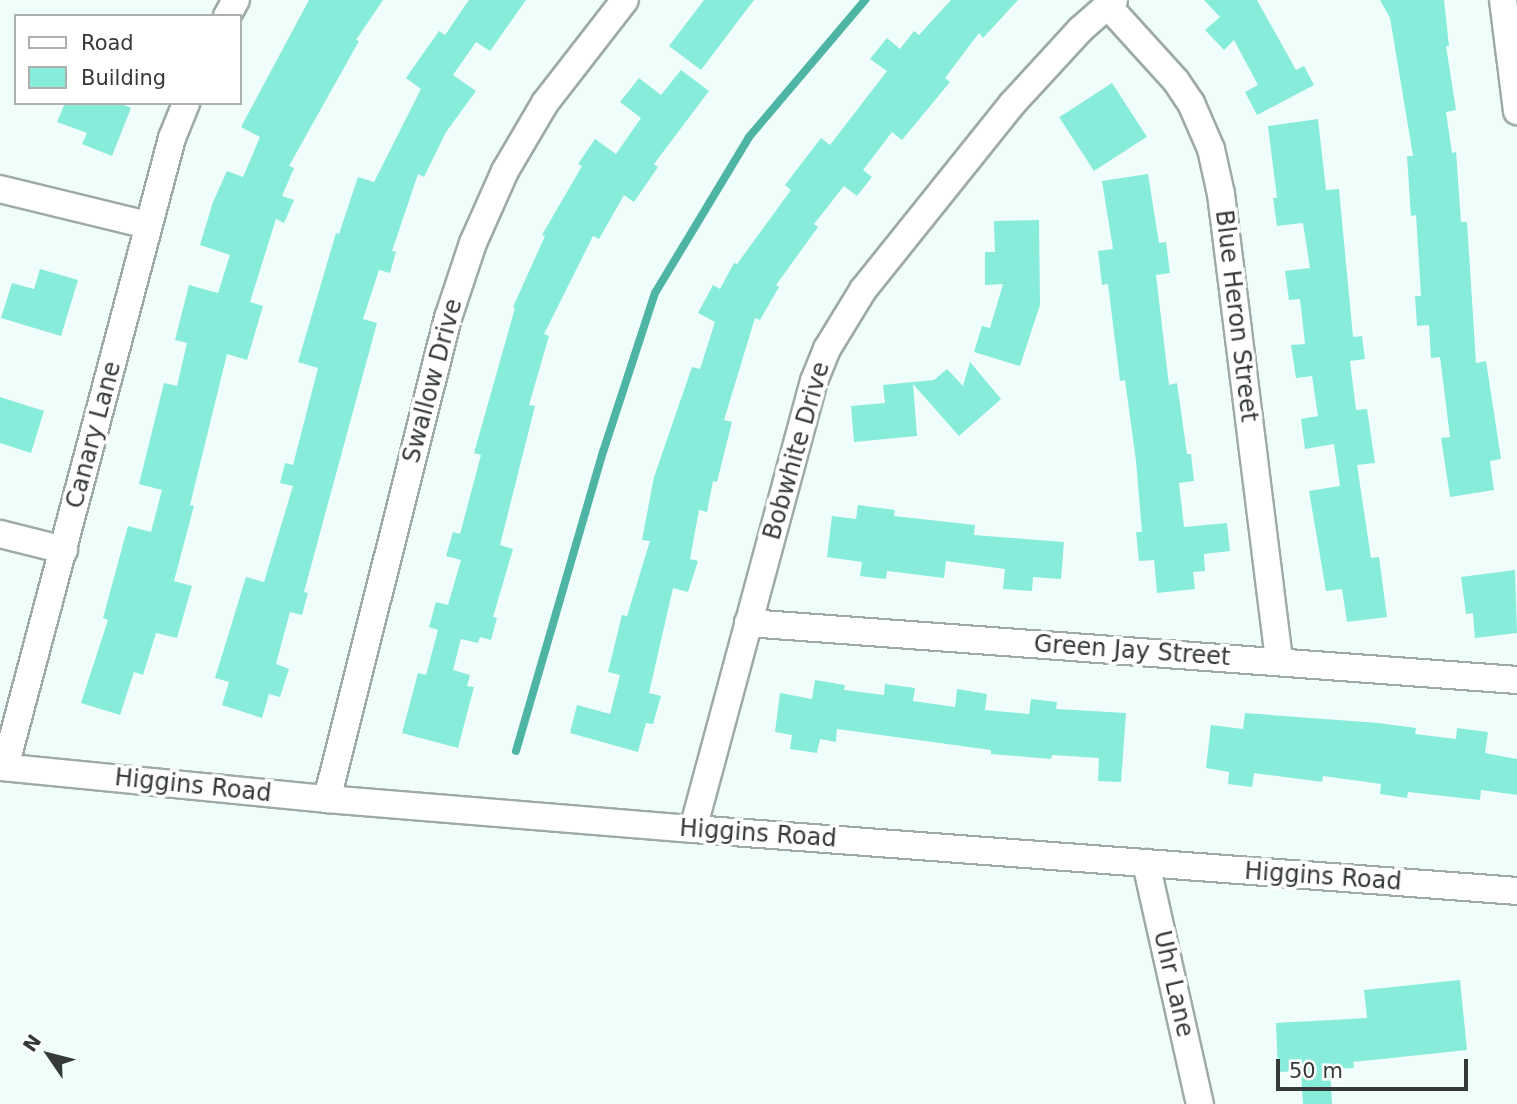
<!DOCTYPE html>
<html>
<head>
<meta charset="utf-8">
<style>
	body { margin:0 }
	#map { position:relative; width:1517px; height:1104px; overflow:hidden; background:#f0fefb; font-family:"DejaVu Sans",sans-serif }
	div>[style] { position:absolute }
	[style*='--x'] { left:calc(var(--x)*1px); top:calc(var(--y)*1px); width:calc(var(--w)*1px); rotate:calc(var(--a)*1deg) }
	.stream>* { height:8px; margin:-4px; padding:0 4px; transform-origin:4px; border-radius:4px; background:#4eb4a4 }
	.building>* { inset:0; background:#88ecdb; transform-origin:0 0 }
	.roads { filter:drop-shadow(2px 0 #9daaa7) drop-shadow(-2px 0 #9daaa7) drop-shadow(0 2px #9daaa7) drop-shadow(0 -2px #9daaa7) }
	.minor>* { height:26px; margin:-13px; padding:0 13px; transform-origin:13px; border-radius:13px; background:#fff }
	span { translate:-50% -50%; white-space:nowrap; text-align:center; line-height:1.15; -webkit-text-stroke:7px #fff; paint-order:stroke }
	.street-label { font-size:24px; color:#353a39 }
	.legend { position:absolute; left:14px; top:14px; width:228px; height:91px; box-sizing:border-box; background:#fff; border:2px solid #aeb0b0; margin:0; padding:9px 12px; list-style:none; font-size:21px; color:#353a39 }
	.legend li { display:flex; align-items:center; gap:14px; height:35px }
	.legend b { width:35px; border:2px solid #aeb0b0 }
	.north { position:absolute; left:14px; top:1020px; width:70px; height:70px; -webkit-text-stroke:5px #fff; paint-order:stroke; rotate:305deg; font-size:19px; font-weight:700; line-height:28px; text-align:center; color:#353a39 }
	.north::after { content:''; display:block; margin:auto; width:24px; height:32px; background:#353a39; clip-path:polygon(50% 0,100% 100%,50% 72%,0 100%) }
	.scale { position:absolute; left:1276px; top:1059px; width:192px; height:32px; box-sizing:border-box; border:4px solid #353a39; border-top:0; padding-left:9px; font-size:21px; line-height:24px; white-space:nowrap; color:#353a39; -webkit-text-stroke:5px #fff; paint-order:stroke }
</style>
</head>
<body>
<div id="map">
	<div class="stream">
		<div style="--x:516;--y:751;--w:311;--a:-73.8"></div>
		<div style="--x:603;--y:452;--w:167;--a:-71.9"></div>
		<div style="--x:655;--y:293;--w:182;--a:-58.9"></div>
		<div style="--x:749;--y:137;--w:180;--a:-49.7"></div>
	</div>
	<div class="building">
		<div style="clip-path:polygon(309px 0,383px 0,356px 40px,359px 41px,289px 166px,294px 168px,282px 196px,294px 200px,284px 223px,276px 219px,250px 302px,263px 306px,247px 360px,227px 354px,190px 505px,194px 506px,174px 581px,192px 586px,177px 638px,156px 633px,143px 675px,134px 672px,120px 715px,81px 703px,108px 620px,103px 618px,128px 526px,151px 532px,162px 490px,139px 484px,164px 383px,177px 386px,187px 343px,175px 340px,189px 285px,218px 293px,230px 255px,200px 245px,213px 202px,227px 171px,243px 177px,260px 137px,241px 127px)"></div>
		<div style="clip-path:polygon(469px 0,526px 0,490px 51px,476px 42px,453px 75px,476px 91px,446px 132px,424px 177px,418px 174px,392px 251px,396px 252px,390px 273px,379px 270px,363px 319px,377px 323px,304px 592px,308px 593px,302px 615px,290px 612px,276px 664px,289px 669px,280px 697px,269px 694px,262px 718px,222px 705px,229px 682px,215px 678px,246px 577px,264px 582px,293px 486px,280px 483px,285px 463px,293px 465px,318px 368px,298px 362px,336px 233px,339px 234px,358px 177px,374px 182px,421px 89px,406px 78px,439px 31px,445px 35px)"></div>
		<div style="clip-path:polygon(704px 0,754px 0,701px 70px,669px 46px)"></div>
		<div style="clip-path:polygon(951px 0,1018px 0,983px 38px,979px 33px,945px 78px,950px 82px,902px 140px,892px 132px,863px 170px,872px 177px,857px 196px,844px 186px,814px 224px,818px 227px,776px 285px,779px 287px,760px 320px,755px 318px,724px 420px,732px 422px,717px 482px,713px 481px,707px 512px,699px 510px,690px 559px,698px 561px,688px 592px,673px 588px,649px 693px,661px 696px,653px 724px,646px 723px,638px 752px,570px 733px,577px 705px,610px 714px,620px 675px,608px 672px,622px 615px,627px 616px,650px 541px,642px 540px,654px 477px,692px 367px,700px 369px,715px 322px,698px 313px,713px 285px,720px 289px,734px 263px,737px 264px,791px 190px,785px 185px,821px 138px,830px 145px,887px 71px,870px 59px,887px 38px,900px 49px,914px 31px,919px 35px)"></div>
		<div style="clip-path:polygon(1204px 0,1257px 0,1296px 70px,1304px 66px,1314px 85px,1257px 115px,1245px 92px,1258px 85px,1234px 40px,1224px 50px,1205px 30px,1220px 17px)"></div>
		<div style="clip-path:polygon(1380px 0,1444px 0,1449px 46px,1446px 46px,1456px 110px,1446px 112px,1452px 153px,1456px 152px,1461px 222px,1467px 222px,1476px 363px,1486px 361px,1501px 459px,1490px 461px,1494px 490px,1450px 497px,1441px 438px,1450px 437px,1440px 357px,1431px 358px,1429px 325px,1417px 326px,1415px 296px,1421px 296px,1416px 215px,1411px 216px,1407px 156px,1413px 156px,1390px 18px)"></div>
		<div style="clip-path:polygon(681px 70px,709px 91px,654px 164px,658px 167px,634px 202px,624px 195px,599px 239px,593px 236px,544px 334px,549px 336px,529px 405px,535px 406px,500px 545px,513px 549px,493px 617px,497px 618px,491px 640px,480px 637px,478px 643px,461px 639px,453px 670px,470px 675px,467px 686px,474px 687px,458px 748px,402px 733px,418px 673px,426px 675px,438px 630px,429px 627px,436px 602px,448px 605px,461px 560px,446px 556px,453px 532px,460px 534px,481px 455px,474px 453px,515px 308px,513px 307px,545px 236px,542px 235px,582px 166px,578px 164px,595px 139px,616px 154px,641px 118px,620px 102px,639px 78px,661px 95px)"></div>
		<div style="left:1112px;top:83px;width:64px;height:63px;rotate:57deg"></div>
		<div style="clip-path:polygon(65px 103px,119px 103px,131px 108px,112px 156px,82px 144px,87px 133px,57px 122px)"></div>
		<div style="clip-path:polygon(1318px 119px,1326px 190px,1339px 189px,1353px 337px,1362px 336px,1365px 359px,1350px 361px,1356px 410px,1367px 409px,1375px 463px,1357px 465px,1371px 558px,1379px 557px,1387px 617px,1347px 622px,1342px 589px,1326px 591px,1309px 491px,1340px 486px,1334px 444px,1305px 449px,1301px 419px,1318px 416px,1312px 376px,1296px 378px,1291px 345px,1305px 344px,1300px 299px,1289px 300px,1285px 271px,1310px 268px,1303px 223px,1277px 226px,1273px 198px,1277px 198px,1268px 126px)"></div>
		<div style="clip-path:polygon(1148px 174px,1159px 243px,1166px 242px,1170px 273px,1156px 275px,1169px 385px,1177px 383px,1187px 454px,1191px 454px,1194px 481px,1179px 483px,1184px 527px,1227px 523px,1230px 551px,1204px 554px,1205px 571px,1193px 572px,1195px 589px,1157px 593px,1154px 560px,1139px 561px,1136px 532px,1142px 532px,1136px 461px,1125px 380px,1120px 381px,1108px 284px,1102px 285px,1098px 251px,1113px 249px,1102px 181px)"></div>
		<div style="clip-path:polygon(1039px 220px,1040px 305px,1020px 366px,974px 352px,982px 326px,990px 328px,1003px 284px,985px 285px,985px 252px,995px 252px,994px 221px)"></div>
		<div style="clip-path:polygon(40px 269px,78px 280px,61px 336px,1px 318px,12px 283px,34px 289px)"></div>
		<div style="clip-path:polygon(970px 362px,1001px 399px,959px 436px,913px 384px,917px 436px,854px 442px,851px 406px,885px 403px,883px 385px,934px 380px,947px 369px,963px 386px)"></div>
		<div style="clip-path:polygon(0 397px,44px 411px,31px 453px,0 443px)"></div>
		<div style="clip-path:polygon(858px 505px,895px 510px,894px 516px,975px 525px,974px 535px,1064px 542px,1061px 579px,1033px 577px,1032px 591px,1003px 589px,1005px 569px,946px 561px,944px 578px,887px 571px,886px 579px,860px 576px,862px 562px,827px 557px,832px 516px,856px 519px)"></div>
		<div style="clip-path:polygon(1515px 570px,1517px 633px,1475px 638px,1473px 613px,1466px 614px,1461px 577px)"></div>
		<div style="clip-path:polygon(815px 680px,845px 685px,844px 690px,884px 695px,885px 684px,915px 688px,913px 701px,955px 707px,957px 689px,987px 694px,985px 710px,1029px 714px,1031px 699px,1057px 702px,1056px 709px,1126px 713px,1121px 782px,1098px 781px,1099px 758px,1052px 755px,1051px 759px,991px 754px,991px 750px,837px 729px,836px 742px,820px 739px,817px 753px,790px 749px,792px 735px,775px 732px,780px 693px,812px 699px)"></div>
		<div style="clip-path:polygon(1245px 713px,1378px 723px,1416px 728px,1415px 734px,1456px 739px,1457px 728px,1488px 732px,1485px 753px,1517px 759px,1517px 795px,1481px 790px,1480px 800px,1408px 792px,1407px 798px,1380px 794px,1381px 784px,1323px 776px,1322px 782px,1254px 773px,1252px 787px,1228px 784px,1229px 772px,1206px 768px,1211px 725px,1243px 729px)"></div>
		<div style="clip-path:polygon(1460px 980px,1467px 1050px,1353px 1062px,1354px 1068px,1330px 1069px,1332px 1104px,1303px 1104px,1301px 1071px,1278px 1072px,1276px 1023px,1367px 1018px,1364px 990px)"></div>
	</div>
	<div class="roads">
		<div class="minor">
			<div style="--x:1503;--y:0;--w:112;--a:82.8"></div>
			<div style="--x:1108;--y:6;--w:101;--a:47.8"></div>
			<div style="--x:1176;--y:81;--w:27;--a:56"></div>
			<div style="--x:1191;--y:103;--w:50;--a:66.5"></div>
			<div style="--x:1211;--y:149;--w:46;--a:77.5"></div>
			<div style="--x:1221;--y:194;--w:471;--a:82.9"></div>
			<div style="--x:227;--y:16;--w:18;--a:-61"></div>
			<div style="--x:0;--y:189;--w:152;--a:13.7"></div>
			<div style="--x:0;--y:534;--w:66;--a:14"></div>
			<div style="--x:748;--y:623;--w:771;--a:4.24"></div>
			<div style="--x:0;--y:767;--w:329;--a:5.6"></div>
			<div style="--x:327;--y:799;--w:367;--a:4.7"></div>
			<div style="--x:693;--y:829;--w:826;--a:4.3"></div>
			<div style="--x:5;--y:767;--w:651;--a:-75.13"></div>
			<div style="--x:172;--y:138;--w:38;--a:-68"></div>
			<div style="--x:327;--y:799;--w:496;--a:-75.9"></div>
			<div style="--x:448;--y:318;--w:79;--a:-71.6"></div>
			<div style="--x:473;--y:243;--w:79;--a:-66"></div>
			<div style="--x:505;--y:171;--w:79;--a:-59.5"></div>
			<div style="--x:545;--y:103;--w:130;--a:-52.2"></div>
			<div style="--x:693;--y:829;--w:464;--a:-74.9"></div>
			<div style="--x:814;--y:381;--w:35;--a:-68"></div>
			<div style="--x:827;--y:349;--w:69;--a:-58.6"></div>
			<div style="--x:863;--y:290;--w:238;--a:-51.3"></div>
			<div style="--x:1012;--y:104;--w:102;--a:-47.4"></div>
			<div style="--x:1081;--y:29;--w:44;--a:-41.3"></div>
			<div style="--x:1146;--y:863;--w:247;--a:77.4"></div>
		</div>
	</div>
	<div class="street-label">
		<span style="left:1236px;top:316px;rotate:83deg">Blue Heron Street</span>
		<span style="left:433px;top:381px;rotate:-75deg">Swallow Drive</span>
		<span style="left:94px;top:435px;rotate:-75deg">Canary Lane</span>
		<span style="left:797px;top:451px;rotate:-74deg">Bobwhite Drive</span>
		<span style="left:1132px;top:651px;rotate:4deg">Green Jay Street</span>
		<span style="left:193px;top:786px;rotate:6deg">Higgins Road</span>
		<span style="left:758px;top:834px;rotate:4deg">Higgins Road</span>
		<span style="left:1323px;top:877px;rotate:4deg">Higgins Road</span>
		<span style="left:1173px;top:984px;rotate:77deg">Uhr Lane</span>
	</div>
	<ul class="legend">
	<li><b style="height:9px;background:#fff"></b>Road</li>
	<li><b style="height:19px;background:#88ecdb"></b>Building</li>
	</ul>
	<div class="north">N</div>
	<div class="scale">50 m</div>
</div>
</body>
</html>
